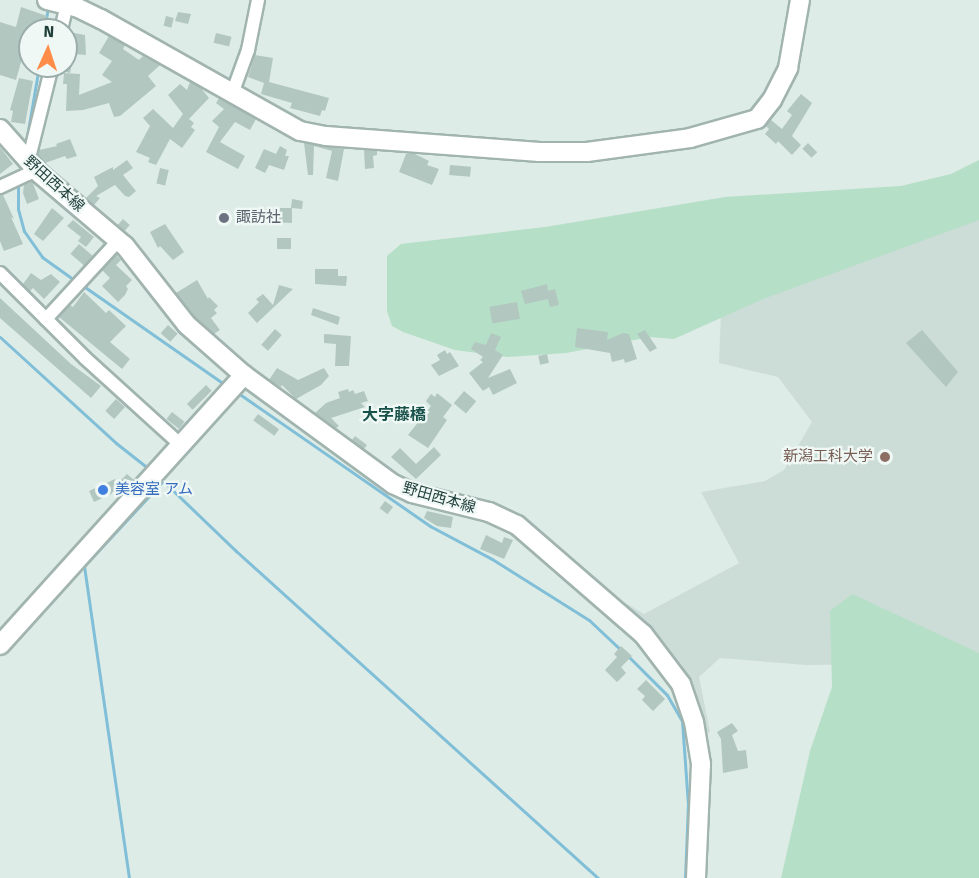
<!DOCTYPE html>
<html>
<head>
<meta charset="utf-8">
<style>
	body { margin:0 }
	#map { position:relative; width:979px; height:878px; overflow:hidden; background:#deece7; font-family:"Fira Sans","Noto Sans JP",sans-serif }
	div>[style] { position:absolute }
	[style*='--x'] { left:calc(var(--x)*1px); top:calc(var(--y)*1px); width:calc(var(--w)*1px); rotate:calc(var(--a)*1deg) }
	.built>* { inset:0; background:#ccdcd7 }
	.green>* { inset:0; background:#b5dfc6 }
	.stream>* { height:3px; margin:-1.5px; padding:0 1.5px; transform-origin:1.5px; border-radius:1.5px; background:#80bfd7 }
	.building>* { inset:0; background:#b3c7c1; transform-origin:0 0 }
	.roads { filter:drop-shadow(2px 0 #a1b4af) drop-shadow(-2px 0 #a1b4af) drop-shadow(0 2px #a1b4af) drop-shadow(0 -2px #a1b4af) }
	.street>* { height:12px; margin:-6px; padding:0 6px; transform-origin:6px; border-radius:6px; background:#fff }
	.secondary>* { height:18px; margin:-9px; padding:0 9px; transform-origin:9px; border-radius:9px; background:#fff }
	.dots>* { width:16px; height:16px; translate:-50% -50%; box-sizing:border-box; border:3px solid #eff8f5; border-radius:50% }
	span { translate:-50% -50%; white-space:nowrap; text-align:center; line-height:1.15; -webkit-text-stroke:4.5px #eff8f5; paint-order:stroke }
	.street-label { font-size:15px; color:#1e3d39 }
	.worship-label { font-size:15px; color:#5b616d }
	.left { translate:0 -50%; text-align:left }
	.education-label { font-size:15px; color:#785e54 }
	.right { translate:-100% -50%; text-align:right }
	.shop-label { font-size:15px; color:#366cbe }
	.neighbourhood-label { font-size:16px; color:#18514a; font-weight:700 }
	.north { position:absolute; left:18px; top:18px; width:60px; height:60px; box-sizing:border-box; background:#eff8f5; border:2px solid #9badaa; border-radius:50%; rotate:3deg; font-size:16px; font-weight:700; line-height:24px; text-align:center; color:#1e3d39 }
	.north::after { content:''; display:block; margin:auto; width:21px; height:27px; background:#ff8d49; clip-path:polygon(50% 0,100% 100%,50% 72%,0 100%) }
</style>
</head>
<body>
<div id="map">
	<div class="built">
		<div style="clip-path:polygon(979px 205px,979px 689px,905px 664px,806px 665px,720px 658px,699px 677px,710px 732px,702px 736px,692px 696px,620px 610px,627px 604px,644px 614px,739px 563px,701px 492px,765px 481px,784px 470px,812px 422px,778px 377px,719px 363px,725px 207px)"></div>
	</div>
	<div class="green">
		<div style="clip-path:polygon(979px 160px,979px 220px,763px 299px,674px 339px,650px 337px,566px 353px,508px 357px,455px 350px,403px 332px,392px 326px,387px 311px,387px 256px,401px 244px,545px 227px,725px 197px,901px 186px,951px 174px)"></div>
		<div style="clip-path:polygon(852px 594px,979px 653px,979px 878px,781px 878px,810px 751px,832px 687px,830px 611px)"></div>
	</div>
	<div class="stream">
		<div style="--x:44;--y:30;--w:22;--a:-80"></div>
		<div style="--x:25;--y:148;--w:83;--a:-80.3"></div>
		<div style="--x:18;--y:185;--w:24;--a:90"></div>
		<div style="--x:18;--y:209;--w:23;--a:75"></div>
		<div style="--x:24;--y:231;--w:32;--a:55"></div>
		<div style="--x:42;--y:257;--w:43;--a:35.5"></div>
		<div style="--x:82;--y:285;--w:177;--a:34.9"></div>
		<div style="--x:0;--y:337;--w:157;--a:42.4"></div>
		<div style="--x:116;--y:443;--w:42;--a:38.2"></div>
		<div style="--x:238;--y:393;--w:234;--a:34.7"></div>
		<div style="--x:430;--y:526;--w:70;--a:28"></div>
		<div style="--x:492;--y:559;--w:115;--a:32.2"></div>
		<div style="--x:589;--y:620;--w:45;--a:43.2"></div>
		<div style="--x:159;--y:477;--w:107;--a:43.9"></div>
		<div style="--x:236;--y:551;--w:488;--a:42.1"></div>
		<div style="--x:629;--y:657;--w:54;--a:45"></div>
		<div style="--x:667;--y:695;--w:30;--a:60"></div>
		<div style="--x:682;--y:721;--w:83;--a:85.9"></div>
		<div style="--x:688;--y:804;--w:74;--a:92.3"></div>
		<div style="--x:129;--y:878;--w:315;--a:-98.2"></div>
		<div style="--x:84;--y:566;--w:116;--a:-47.1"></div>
	</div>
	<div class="building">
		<div style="clip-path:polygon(21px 7px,47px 16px,44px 30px,30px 30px,16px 80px,0 75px,0 22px,16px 27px)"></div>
		<div style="clip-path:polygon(178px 12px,191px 14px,188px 24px,175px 21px)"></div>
		<div style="left:166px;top:16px;width:8px;height:10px;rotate:14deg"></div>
		<div style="clip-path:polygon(74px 33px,85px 35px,86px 55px,74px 54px,70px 73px,66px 72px,66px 47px,72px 48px)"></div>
		<div style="left:216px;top:33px;width:16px;height:10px;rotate:14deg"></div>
		<div style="clip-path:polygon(109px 36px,125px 45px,123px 49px,139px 60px,143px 56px,160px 65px,148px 76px,156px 86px,120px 116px,114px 117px,109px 103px,83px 110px,66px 111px,67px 84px,63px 84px,64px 73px,80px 74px,79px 95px,112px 82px,102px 75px,112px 61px,99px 53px)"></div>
		<div style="clip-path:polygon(255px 55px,273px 58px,269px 82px,329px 98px,325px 111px,322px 110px,320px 116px,290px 108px,292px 103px,261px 94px,264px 83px,248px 77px)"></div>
		<div style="clip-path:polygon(19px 78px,33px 81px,25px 124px,11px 122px,13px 111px,10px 110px)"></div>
		<div style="clip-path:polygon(190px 82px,200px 87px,209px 98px,189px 119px,194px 123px,191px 127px,195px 130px,182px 148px,170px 139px,156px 165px,148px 162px,150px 158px,136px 152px,150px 126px,143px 118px,153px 109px,173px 128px,183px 114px,168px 95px,180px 84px,187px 90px)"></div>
		<div style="clip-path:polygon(801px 94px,812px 103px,792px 136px,801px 145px,792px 155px,778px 141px,776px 144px,765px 134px,769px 129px,766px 126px,771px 120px,782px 129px,792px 115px,787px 111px)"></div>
		<div style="clip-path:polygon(219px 98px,256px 119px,250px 130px,235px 122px,220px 142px,245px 156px,238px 169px,206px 152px,219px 127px,212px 121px,224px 109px,216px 103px)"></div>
		<div style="clip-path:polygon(70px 139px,77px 156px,67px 159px,65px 156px,45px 163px,38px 155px,39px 150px,57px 146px,56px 144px)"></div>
		<div style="clip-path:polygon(304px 143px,344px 149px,338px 181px,326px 178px,332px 151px,314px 146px,313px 175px,308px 175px)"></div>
		<div style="left:808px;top:143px;width:13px;height:8px;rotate:45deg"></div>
		<div style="clip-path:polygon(280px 146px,287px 150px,285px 156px,289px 156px,284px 170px,269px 165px,265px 173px,255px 168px,264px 149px,276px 154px)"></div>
		<div style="clip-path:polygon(0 147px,13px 164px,0 174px)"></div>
		<div style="clip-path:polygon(364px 150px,377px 151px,377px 155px,373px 156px,374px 168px,365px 169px)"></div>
		<div style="clip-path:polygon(406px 154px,415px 154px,429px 161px,427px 165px,439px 169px,432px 185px,399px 172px)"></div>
		<div style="clip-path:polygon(127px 160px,133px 168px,123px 175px,136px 191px,129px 197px,125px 196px,115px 185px,96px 196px,100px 198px,94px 205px,86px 198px,98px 186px,94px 177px,113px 167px,113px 170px)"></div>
		<div style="left:450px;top:165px;width:21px;height:10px;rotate:5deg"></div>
		<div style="left:160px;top:168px;width:9px;height:16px;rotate:13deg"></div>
		<div style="clip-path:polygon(32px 181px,39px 199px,27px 204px,23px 193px,24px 185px)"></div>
		<div style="clip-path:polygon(0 195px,3px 195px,14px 219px,11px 217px,23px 244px,4px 251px,0 241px)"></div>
		<div style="clip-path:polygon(292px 199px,303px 201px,302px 209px,292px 208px,292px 223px,268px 222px,268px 212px,280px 212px,280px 208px,291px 208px)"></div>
		<div style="clip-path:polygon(52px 208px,64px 218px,43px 241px,34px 234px)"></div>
		<div style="left:123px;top:219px;width:9px;height:8px;rotate:41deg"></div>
		<div style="clip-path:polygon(73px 220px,94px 237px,86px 247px,78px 241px,81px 237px,67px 226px)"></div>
		<div style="clip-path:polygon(165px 224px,184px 252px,173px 260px,160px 246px,158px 248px,150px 232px)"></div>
		<div style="left:277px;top:238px;width:14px;height:11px"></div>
		<div style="left:79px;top:244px;width:18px;height:13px;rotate:41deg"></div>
		<div style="clip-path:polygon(116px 255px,121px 260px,116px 265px,132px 280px,126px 286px,128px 289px,125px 295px,118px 302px,102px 286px,110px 278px,102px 270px)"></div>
		<div style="clip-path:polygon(315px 269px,338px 269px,338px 276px,347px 276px,346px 286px,315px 284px)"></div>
		<div style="clip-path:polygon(31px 273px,41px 280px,51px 274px,60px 282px,44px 299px,33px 288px,30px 291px,23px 284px)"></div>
		<div style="clip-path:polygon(197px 280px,208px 299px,209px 297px,218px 306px,214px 310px,217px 313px,211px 318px,220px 330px,214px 334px,195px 317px,176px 293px)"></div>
		<div style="clip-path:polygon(547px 284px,548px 291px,555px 289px,559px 305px,550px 307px,548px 299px,525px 304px,521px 291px)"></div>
		<div style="clip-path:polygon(279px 285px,293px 289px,257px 323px,248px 313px,259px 302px,256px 299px,263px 294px,273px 305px)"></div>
		<div style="clip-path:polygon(84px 292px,106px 313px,109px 310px,126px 326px,110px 342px,130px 359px,122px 369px,59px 317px,70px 305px,73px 307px)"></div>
		<div style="clip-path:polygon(0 298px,71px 364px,101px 386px,91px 398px,0 318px)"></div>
		<div style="left:517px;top:302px;width:17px;height:28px;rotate:80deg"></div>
		<div style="clip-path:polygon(313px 308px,340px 317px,338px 325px,311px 315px)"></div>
		<div style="left:168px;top:325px;width:13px;height:11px;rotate:42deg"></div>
		<div style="clip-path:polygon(577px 328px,608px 332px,607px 340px,623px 333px,629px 334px,637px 359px,625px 363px,624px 359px,612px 362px,610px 353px,575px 347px)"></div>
		<div style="left:275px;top:329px;width:9px;height:21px;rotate:41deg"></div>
		<div style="clip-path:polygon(645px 330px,657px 348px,650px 352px,637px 334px)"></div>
		<div style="clip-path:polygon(922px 330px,958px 372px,946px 387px,906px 343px)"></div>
		<div style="clip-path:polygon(491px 333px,501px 337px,495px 350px,503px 355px,488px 378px,510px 369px,517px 383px,493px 395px,489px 387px,483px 391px,469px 373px,483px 362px,480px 360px,483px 357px,471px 349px,475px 342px,486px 345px)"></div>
		<div style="clip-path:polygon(324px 334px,351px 336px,349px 366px,335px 366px,336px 344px,324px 343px)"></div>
		<div style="clip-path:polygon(445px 350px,447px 354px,450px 352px,459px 366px,439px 376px,431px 365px,440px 360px,437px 355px)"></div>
		<div style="left:547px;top:354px;width:9px;height:9px;rotate:77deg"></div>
		<div style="clip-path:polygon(277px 368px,298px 380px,324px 368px,329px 376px,321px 385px,296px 399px,282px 385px,281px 387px,269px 380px)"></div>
		<div style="left:206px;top:385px;width:8px;height:27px;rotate:45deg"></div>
		<div style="clip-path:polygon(348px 389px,349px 392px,353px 390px,355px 394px,364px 391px,368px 401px,361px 403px,365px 407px,331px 418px,339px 426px,336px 428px,315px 413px,326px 403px,340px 398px,338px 392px)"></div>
		<div style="left:464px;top:391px;width:16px;height:16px;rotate:40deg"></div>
		<div style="clip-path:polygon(437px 393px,452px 405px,443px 417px,447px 420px,428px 448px,408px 435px,431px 406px,426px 401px,431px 394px,435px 397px)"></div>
		<div style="left:116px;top:399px;width:12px;height:16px;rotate:42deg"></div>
		<div style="left:172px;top:412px;width:16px;height:9px;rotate:38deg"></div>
		<div style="left:258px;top:414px;width:26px;height:8px;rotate:36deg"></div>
		<div style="left:355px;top:436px;width:15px;height:5px;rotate:37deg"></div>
		<div style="clip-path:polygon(434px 447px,441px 455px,416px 479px,391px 457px,400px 448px,416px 464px)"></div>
		<div style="clip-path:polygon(127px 474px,134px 480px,128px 486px,94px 502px,89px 491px,115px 479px,117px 484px)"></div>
		<div style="left:385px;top:501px;width:10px;height:9px;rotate:37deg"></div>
		<div style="clip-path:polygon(427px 511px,453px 517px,451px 528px,437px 526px,424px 518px)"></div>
		<div style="clip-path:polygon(486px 535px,502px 543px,504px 537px,513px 540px,504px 559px,480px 549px)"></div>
		<div style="clip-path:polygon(621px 646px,632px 656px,621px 667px,626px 673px,617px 682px,605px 670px,617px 657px,614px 654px)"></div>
		<div style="clip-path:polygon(646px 680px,665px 699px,653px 711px,642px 700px,645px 696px,637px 689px)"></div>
		<div style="clip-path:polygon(732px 723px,738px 731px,732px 735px,738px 751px,746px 750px,748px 768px,723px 773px,721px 739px,717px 732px)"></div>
	</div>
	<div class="roads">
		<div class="street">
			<div style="--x:61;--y:30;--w:26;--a:-77"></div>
			<div style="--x:232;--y:94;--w:47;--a:-70"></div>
			<div style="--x:248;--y:50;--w:51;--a:-78.7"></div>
			<div style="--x:28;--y:162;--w:99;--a:-76"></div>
			<div style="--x:0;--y:187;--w:31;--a:-25"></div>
			<div style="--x:28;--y:174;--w:8;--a:-45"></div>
			<div style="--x:0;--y:273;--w:120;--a:45"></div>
			<div style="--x:85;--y:358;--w:131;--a:42.2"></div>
			<div style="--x:46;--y:319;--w:108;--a:-47.3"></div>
		</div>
		<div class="secondary">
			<div style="--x:47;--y:0;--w:30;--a:14"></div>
			<div style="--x:76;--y:7;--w:28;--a:26"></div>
			<div style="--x:101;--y:19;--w:228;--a:29.4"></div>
			<div style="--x:300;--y:131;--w:26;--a:11"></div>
			<div style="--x:326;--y:136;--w:214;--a:4.3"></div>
			<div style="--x:539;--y:152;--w:48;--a:0"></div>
			<div style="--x:587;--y:152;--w:104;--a:-7.7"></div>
			<div style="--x:690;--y:138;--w:70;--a:-15.8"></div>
			<div style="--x:757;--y:119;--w:24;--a:-52"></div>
			<div style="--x:772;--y:100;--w:36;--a:-63"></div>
			<div style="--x:788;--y:68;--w:69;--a:-80"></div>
			<div style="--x:0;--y:129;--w:60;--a:48.4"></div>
			<div style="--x:40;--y:174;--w:111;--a:40.3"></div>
			<div style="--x:125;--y:246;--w:100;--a:51.9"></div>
			<div style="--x:187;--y:325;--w:76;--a:41.3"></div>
			<div style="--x:244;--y:375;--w:185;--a:36.2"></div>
			<div style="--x:393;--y:484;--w:21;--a:25"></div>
			<div style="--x:412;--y:493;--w:79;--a:13.9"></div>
			<div style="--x:489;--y:512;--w:31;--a:25"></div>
			<div style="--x:517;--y:525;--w:167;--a:40.9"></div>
			<div style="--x:643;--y:634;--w:63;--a:52.8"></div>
			<div style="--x:681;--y:684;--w:40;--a:71.1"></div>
			<div style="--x:694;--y:722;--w:43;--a:80.5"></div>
			<div style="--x:701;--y:764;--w:114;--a:92.5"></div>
			<div style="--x:0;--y:645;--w:364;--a:-47.9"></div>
		</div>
	</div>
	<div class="dots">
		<div style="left:224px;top:218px;background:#6b7280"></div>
		<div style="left:885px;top:457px;background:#8d6e63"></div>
		<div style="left:103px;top:490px;background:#3f7fe0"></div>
	</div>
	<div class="street-label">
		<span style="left:54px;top:184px;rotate:42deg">野田西本線</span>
		<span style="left:439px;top:498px;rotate:16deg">野田西本線</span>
	</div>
	<div class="worship-label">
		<span class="left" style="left:236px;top:218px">諏訪社</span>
	</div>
	<div class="education-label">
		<span class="right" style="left:873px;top:457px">新潟工科大学</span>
	</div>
	<div class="shop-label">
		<span class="left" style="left:115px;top:490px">美容室 アム</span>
	</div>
	<div class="neighbourhood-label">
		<span style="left:394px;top:415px">大字藤橋</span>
	</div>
	<div class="north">N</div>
</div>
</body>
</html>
